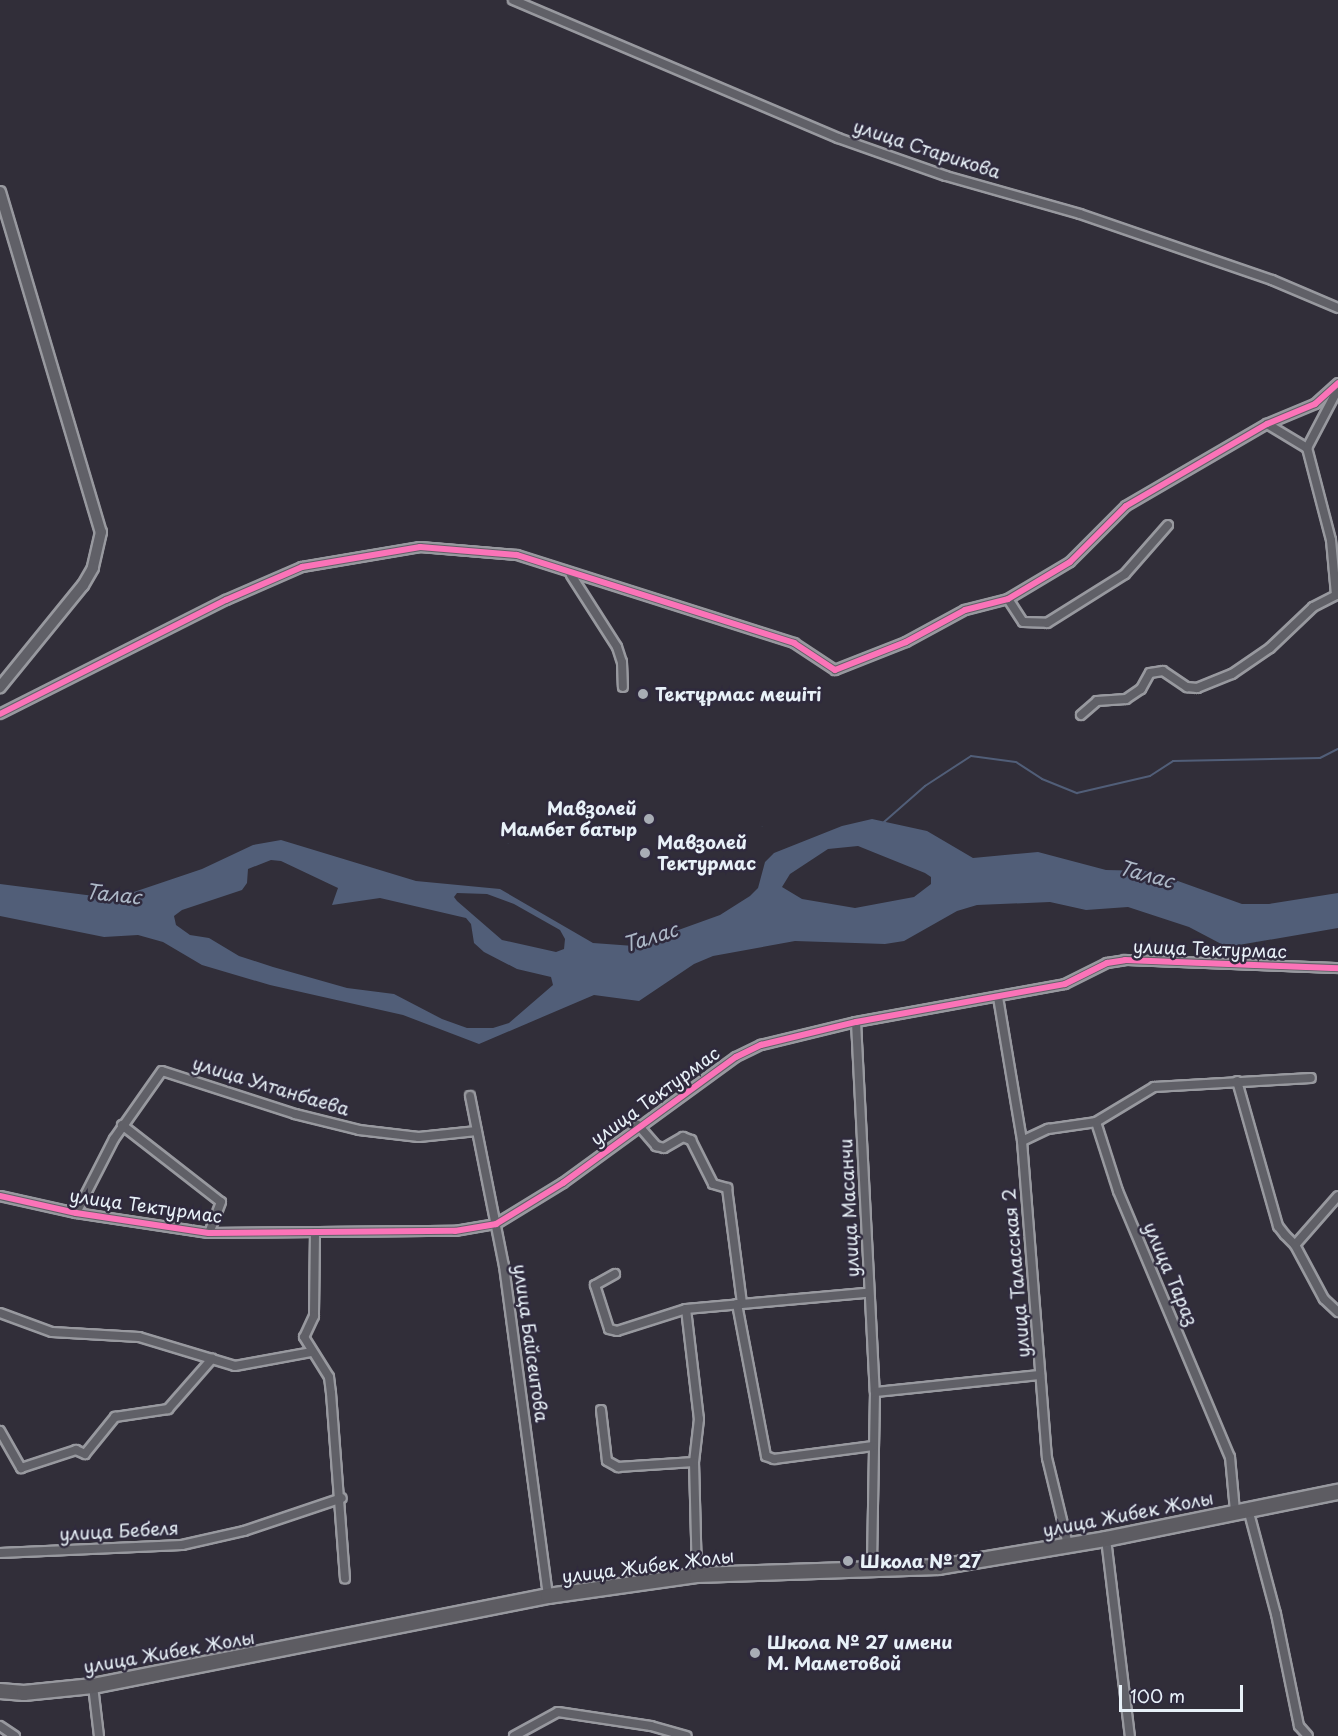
<!DOCTYPE html>
<html>
<head>
<meta charset="utf-8">
<style>
	body { margin:0 }
	#map { position:relative; width:1338px; height:1736px; overflow:hidden; background:#312e39; font-family:"Playpen Sans",sans-serif }
	div>[style] { position:absolute }
	[style*='--x'] { left:calc(var(--x)*1px); top:calc(var(--y)*1px); width:calc(var(--w)*1px); rotate:calc(var(--a)*1deg) }
	.water>* { inset:0; background:#515e78 }
	.stream>* { height:2px; margin:-1px; padding:0 1px; transform-origin:1px; border-radius:1px; background:#515e78 }
	.roads { filter:drop-shadow(2px 0 #98999f) drop-shadow(-2px 0 #98999f) drop-shadow(0 2px #98999f) drop-shadow(0 -2px #98999f) }
	.minor>* { height:8px; margin:-4px; padding:0 4px; transform-origin:4px; border-radius:4px; background:#606067 }
	.tertiary>* { height:10px; margin:-5px; padding:0 5px; transform-origin:5px; border-radius:5px; background:#606067 }
	.primary>* { height:14px; margin:-7px; padding:0 7px; transform-origin:7px; border-radius:7px; background:#5d5c62 }
	.cycleway>* { height:6px; margin:-3px; padding:0 3px; transform-origin:3px; border-radius:3px; background:#fb73b8 }
	.dots>* { width:16px; height:16px; translate:-50% -50%; box-sizing:border-box; border:3px solid #2f2a3d; border-radius:50% }
	span { translate:-50% -50%; white-space:nowrap; text-align:center; line-height:1.15; -webkit-text-stroke:5px #2f2a3d; paint-order:stroke }
	.street-label { font-size:18px; color:#e8f1f8 }
	.poi-label { font-size:18px; color:#e8f1f8; font-weight:700 }
	.left { translate:0 -50%; text-align:left }
	.right { translate:-100% -50%; text-align:right }
	.water-label { font-size:20px; color:#adb8c7; font-style:italic }
	.scale { position:absolute; left:1119px; top:1685px; width:124px; height:27px; box-sizing:border-box; border:3px solid #e8f1f8; border-top:0; padding-left:8px; font-size:18px; line-height:21px; white-space:nowrap; color:#e8f1f8; -webkit-text-stroke:4px #2f2a3d; paint-order:stroke }
</style>
</head>
<body>
<div id="map">
	<div class="water">
		<div style="clip-path:polygon(evenodd,872px 819px,927px 831px,973px 858px,1038px 852px,1106px 870px,1150px 871px,1242px 904px,1269px 904px,1338px 893px,1338px 928px,1227px 947px,1189px 927px,1128px 907px,1086px 910px,1050px 902px,977px 905px,957px 911px,904px 941px,885px 944px,795px 941px,713px 956px,694px 964px,639px 1001px,594px 995px,479px 1044px,403px 1015px,270px 985px,202px 965px,163px 942px,138px 935px,104px 937px,0 916px,0 884px,102px 897px,128px 894px,202px 869px,253px 845px,281px 840px,416px 881px,500px 889px,593px 943px,634px 946px,720px 915px,750px 896px,758px 888px,765px 862px,774px 853px,842px 826px,872px 819px,858px 846px,925px 873px,931px 877px,931px 884px,914px 897px,855px 908px,802px 899px,782px 887px,790px 874px,828px 849px,858px 846px,872px 819px,271px 860px,281px 861px,338px 888px,332px 905px,380px 898px,466px 918px,471px 924px,474px 943px,484px 952px,517px 969px,551px 977px,553px 985px,509px 1023px,493px 1028px,467px 1028px,442px 1019px,394px 994px,347px 988px,273px 967px,239px 956px,209px 938px,190px 935px,176px 925px,174px 916px,182px 910px,242px 890px,247px 883px,248px 869px,271px 860px,872px 819px,457px 893px,487px 894px,514px 904px,560px 930px,565px 939px,564px 949px,556px 952px,502px 940px,457px 901px,454px 897px,457px 893px)"></div>
	</div>
	<div class="stream">
		<div style="--x:884;--y:822;--w:55;--a:-41.3"></div>
		<div style="--x:925;--y:786;--w:55;--a:-33.1"></div>
		<div style="--x:971;--y:756;--w:45;--a:7.6"></div>
		<div style="--x:1016;--y:762;--w:31;--a:33"></div>
		<div style="--x:1042;--y:779;--w:38;--a:22"></div>
		<div style="--x:1077;--y:793;--w:75;--a:-13.1"></div>
		<div style="--x:1150;--y:776;--w:27;--a:-33"></div>
		<div style="--x:1173;--y:761;--w:147;--a:-1.2"></div>
		<div style="--x:1320;--y:758;--w:20;--a:-27"></div>
	</div>
	<div class="roads">
		<div class="minor">
			<div style="--x:513;--y:0;--w:353;--a:23"></div>
			<div style="--x:838;--y:138;--w:114;--a:19.4"></div>
			<div style="--x:946;--y:176;--w:139;--a:15.8"></div>
			<div style="--x:1080;--y:214;--w:203;--a:19"></div>
			<div style="--x:1272;--y:280;--w:72;--a:23"></div>
			<div style="--x:1267;--y:424;--w:47;--a:31"></div>
			<div style="--x:571;--y:575;--w:85;--a:57.4"></div>
			<div style="--x:617;--y:647;--w:16;--a:72"></div>
			<div style="--x:622;--y:662;--w:25;--a:88"></div>
			<div style="--x:1336;--y:595;--w:55;--a:-95.2"></div>
			<div style="--x:1331;--y:540;--w:95;--a:-104.6"></div>
			<div style="--x:1307;--y:448;--w:67;--a:-62.3"></div>
			<div style="--x:1008;--y:599;--w:27;--a:57"></div>
			<div style="--x:1023;--y:622;--w:24;--a:2"></div>
			<div style="--x:1047;--y:623;--w:92;--a:-32.1"></div>
			<div style="--x:1125;--y:574;--w:65;--a:-48.7"></div>
			<div style="--x:0;--y:714;--w:253;--a:-26.8"></div>
			<div style="--x:226;--y:600;--w:83;--a:-23.5"></div>
			<div style="--x:302;--y:567;--w:120;--a:-9.6"></div>
			<div style="--x:420;--y:547;--w:97;--a:4.7"></div>
			<div style="--x:517;--y:555;--w:291;--a:17.6"></div>
			<div style="--x:794;--y:643;--w:49;--a:33.4"></div>
			<div style="--x:835;--y:670;--w:76;--a:-21.5"></div>
			<div style="--x:906;--y:642;--w:67;--a:-28.5"></div>
			<div style="--x:965;--y:610;--w:44;--a:-14.3"></div>
			<div style="--x:1008;--y:599;--w:72;--a:-30.8"></div>
			<div style="--x:1070;--y:562;--w:79;--a:-45"></div>
			<div style="--x:1126;--y:506;--w:163;--a:-30.2"></div>
			<div style="--x:1267;--y:424;--w:52;--a:-22.6"></div>
			<div style="--x:1315;--y:404;--w:31;--a:-42"></div>
			<div style="--x:1081;--y:715;--w:21;--a:-41"></div>
			<div style="--x:1097;--y:701;--w:29;--a:-4"></div>
			<div style="--x:1126;--y:699;--w:18;--a:-34"></div>
			<div style="--x:1141;--y:689;--w:18;--a:-61"></div>
			<div style="--x:1150;--y:673;--w:13;--a:-9"></div>
			<div style="--x:1163;--y:671;--w:29;--a:34"></div>
			<div style="--x:1187;--y:687;--w:10;--a:6"></div>
			<div style="--x:1197;--y:688;--w:38;--a:-22"></div>
			<div style="--x:1232;--y:674;--w:46;--a:-34.4"></div>
			<div style="--x:1270;--y:648;--w:59;--a:-43.6"></div>
			<div style="--x:1313;--y:607;--w:28;--a:-27"></div>
			<div style="--x:998;--y:997;--w:146;--a:80.5"></div>
			<div style="--x:1022;--y:1141;--w:318;--a:85.5"></div>
			<div style="--x:1047;--y:1458;--w:89;--a:76.4"></div>
			<div style="--x:856;--y:1022;--w:370;--a:87.1"></div>
			<div style="--x:875;--y:1392;--w:179;--a:91"></div>
			<div style="--x:1237;--y:1081;--w:151;--a:74.2"></div>
			<div style="--x:1278;--y:1226;--w:11;--a:52"></div>
			<div style="--x:1285;--y:1235;--w:14;--a:45"></div>
			<div style="--x:1295;--y:1245;--w:65;--a:-48.7"></div>
			<div style="--x:470;--y:1096;--w:173;--a:78.7"></div>
			<div style="--x:504;--y:1266;--w:333;--a:82.4"></div>
			<div style="--x:1096;--y:1122;--w:68;--a:-31.1"></div>
			<div style="--x:1154;--y:1087;--w:157;--a:-3.3"></div>
			<div style="--x:122;--y:1125;--w:125;--a:37.9"></div>
			<div style="--x:221;--y:1202;--w:33;--a:111"></div>
			<div style="--x:638;--y:1125;--w:28;--a:49"></div>
			<div style="--x:656;--y:1146;--w:8;--a:14"></div>
			<div style="--x:664;--y:1148;--w:22;--a:-30"></div>
			<div style="--x:683;--y:1137;--w:9;--a:21"></div>
			<div style="--x:691;--y:1140;--w:49;--a:63.4"></div>
			<div style="--x:713;--y:1184;--w:15;--a:16"></div>
			<div style="--x:727;--y:1188;--w:116;--a:82.6"></div>
			<div style="--x:1022;--y:1141;--w:29;--a:-25"></div>
			<div style="--x:1048;--y:1129;--w:49;--a:-8.3"></div>
			<div style="--x:1096;--y:1122;--w:72;--a:72.3"></div>
			<div style="--x:1118;--y:1191;--w:289;--a:67.2"></div>
			<div style="--x:1230;--y:1457;--w:54;--a:84.7"></div>
			<div style="--x:0;--y:1196;--w:78;--a:12.6"></div>
			<div style="--x:76;--y:1213;--w:134;--a:8.6"></div>
			<div style="--x:209;--y:1233;--w:246;--a:-0.5"></div>
			<div style="--x:455;--y:1231;--w:42;--a:-9.7"></div>
			<div style="--x:496;--y:1224;--w:79;--a:-31.5"></div>
			<div style="--x:563;--y:1183;--w:214;--a:-36.1"></div>
			<div style="--x:736;--y:1057;--w:28;--a:-26"></div>
			<div style="--x:761;--y:1045;--w:98;--a:-13.6"></div>
			<div style="--x:856;--y:1022;--w:212;--a:-10.3"></div>
			<div style="--x:1065;--y:984;--w:47;--a:-26.6"></div>
			<div style="--x:1107;--y:963;--w:18;--a:-9"></div>
			<div style="--x:1125;--y:960;--w:213;--a:2.2"></div>
			<div style="--x:76;--y:1213;--w:83;--a:-62.8"></div>
			<div style="--x:114;--y:1139;--w:83;--a:-54.8"></div>
			<div style="--x:162;--y:1071;--w:140;--a:17.9"></div>
			<div style="--x:295;--y:1114;--w:66;--a:14"></div>
			<div style="--x:359;--y:1130;--w:60;--a:6.7"></div>
			<div style="--x:419;--y:1137;--w:58;--a:-5.9"></div>
			<div style="--x:315;--y:1232;--w:84;--a:90.7"></div>
			<div style="--x:314;--y:1316;--w:23;--a:115"></div>
			<div style="--x:304;--y:1337;--w:47;--a:58"></div>
			<div style="--x:329;--y:1377;--w:16;--a:83"></div>
			<div style="--x:331;--y:1393;--w:186;--a:85.7"></div>
			<div style="--x:1295;--y:1245;--w:61;--a:61.8"></div>
			<div style="--x:1324;--y:1299;--w:19;--a:43"></div>
			<div style="--x:615;--y:1274;--w:23;--a:151"></div>
			<div style="--x:595;--y:1285;--w:46;--a:72.3"></div>
			<div style="--x:609;--y:1329;--w:8;--a:14"></div>
			<div style="--x:617;--y:1331;--w:72;--a:-17.7"></div>
			<div style="--x:686;--y:1309;--w:182;--a:-5.1"></div>
			<div style="--x:737;--y:1304;--w:155;--a:79.2"></div>
			<div style="--x:766;--y:1456;--w:9;--a:21"></div>
			<div style="--x:774;--y:1459;--w:100;--a:-7.5"></div>
			<div style="--x:686;--y:1309;--w:111;--a:83.3"></div>
			<div style="--x:699;--y:1419;--w:43;--a:96.6"></div>
			<div style="--x:694;--y:1462;--w:113;--a:88.5"></div>
			<div style="--x:0;--y:1313;--w:55;--a:20.1"></div>
			<div style="--x:52;--y:1332;--w:87;--a:3.3"></div>
			<div style="--x:139;--y:1337;--w:100;--a:16.8"></div>
			<div style="--x:235;--y:1366;--w:77;--a:-10.4"></div>
			<div style="--x:875;--y:1392;--w:166;--a:-5.9"></div>
			<div style="--x:601;--y:1410;--w:51;--a:83.3"></div>
			<div style="--x:607;--y:1461;--w:13;--a:29"></div>
			<div style="--x:618;--y:1467;--w:76;--a:-3.8"></div>
			<div style="--x:0;--y:1431;--w:43;--a:60.4"></div>
			<div style="--x:21;--y:1468;--w:58;--a:-18.1"></div>
			<div style="--x:76;--y:1450;--w:10;--a:24"></div>
			<div style="--x:85;--y:1454;--w:48;--a:-51"></div>
			<div style="--x:115;--y:1417;--w:54;--a:-8.6"></div>
			<div style="--x:168;--y:1409;--w:67;--a:-48.7"></div>
			<div style="--x:1248;--y:1509;--w:109;--a:75.1"></div>
			<div style="--x:1276;--y:1614;--w:114;--a:78.4"></div>
			<div style="--x:1299;--y:1726;--w:13;--a:48"></div>
			<div style="--x:1106;--y:1539;--w:198;--a:83.1"></div>
			<div style="--x:0;--y:1553;--w:182;--a:-2.5"></div>
			<div style="--x:182;--y:1545;--w:64;--a:-12.7"></div>
			<div style="--x:244;--y:1531;--w:103;--a:-18.6"></div>
			<div style="--x:93;--y:1686;--w:50;--a:83.2"></div>
			<div style="--x:0;--y:1726;--w:18;--a:34"></div>
			<div style="--x:514;--y:1736;--w:50;--a:-28.6"></div>
			<div style="--x:558;--y:1712;--w:94;--a:8.6"></div>
			<div style="--x:651;--y:1726;--w:37;--a:16"></div>
		</div>
		<div class="tertiary">
			<div style="--x:0;--y:192;--w:355;--a:73.5"></div>
			<div style="--x:101;--y:532;--w:37;--a:103"></div>
			<div style="--x:93;--y:568;--w:20;--a:120"></div>
			<div style="--x:83;--y:585;--w:132;--a:129.1"></div>
		</div>
		<div class="primary">
			<div style="--x:0;--y:1691;--w:24;--a:5"></div>
			<div style="--x:24;--y:1693;--w:69;--a:-5.8"></div>
			<div style="--x:93;--y:1686;--w:464;--a:-11.2"></div>
			<div style="--x:548;--y:1596;--w:150;--a:-8"></div>
			<div style="--x:697;--y:1575;--w:242;--a:-1.9"></div>
			<div style="--x:939;--y:1567;--w:169;--a:-9.5"></div>
			<div style="--x:1106;--y:1539;--w:237;--a:-11.5"></div>
		</div>
	</div>
	<div class="cycleway">
		<div style="--x:0;--y:714;--w:253;--a:-26.8"></div>
		<div style="--x:226;--y:600;--w:83;--a:-23.5"></div>
		<div style="--x:302;--y:567;--w:120;--a:-9.6"></div>
		<div style="--x:420;--y:547;--w:97;--a:4.7"></div>
		<div style="--x:517;--y:555;--w:291;--a:17.6"></div>
		<div style="--x:794;--y:643;--w:49;--a:33.4"></div>
		<div style="--x:835;--y:670;--w:76;--a:-21.5"></div>
		<div style="--x:906;--y:642;--w:67;--a:-28.5"></div>
		<div style="--x:965;--y:610;--w:44;--a:-14.3"></div>
		<div style="--x:1008;--y:599;--w:72;--a:-30.8"></div>
		<div style="--x:1070;--y:562;--w:79;--a:-45"></div>
		<div style="--x:1126;--y:506;--w:163;--a:-30.2"></div>
		<div style="--x:1267;--y:424;--w:52;--a:-22.6"></div>
		<div style="--x:1315;--y:404;--w:31;--a:-42"></div>
		<div style="--x:0;--y:1196;--w:78;--a:12.6"></div>
		<div style="--x:76;--y:1213;--w:134;--a:8.6"></div>
		<div style="--x:209;--y:1233;--w:246;--a:-0.5"></div>
		<div style="--x:455;--y:1231;--w:42;--a:-9.7"></div>
		<div style="--x:496;--y:1224;--w:79;--a:-31.5"></div>
		<div style="--x:563;--y:1183;--w:214;--a:-36.1"></div>
		<div style="--x:736;--y:1057;--w:28;--a:-26"></div>
		<div style="--x:761;--y:1045;--w:98;--a:-13.6"></div>
		<div style="--x:856;--y:1022;--w:212;--a:-10.3"></div>
		<div style="--x:1065;--y:984;--w:47;--a:-26.6"></div>
		<div style="--x:1107;--y:963;--w:18;--a:-9"></div>
		<div style="--x:1125;--y:960;--w:213;--a:2.2"></div>
	</div>
	<div class="dots">
		<div style="left:643px;top:694px;background:#a8adb5"></div>
		<div style="left:649px;top:819px;background:#a8adb5"></div>
		<div style="left:645px;top:853px;background:#a8adb5"></div>
		<div style="left:848px;top:1561px;background:#a8adb5"></div>
		<div style="left:755px;top:1653px;background:#a8adb5"></div>
	</div>
	<div class="street-label">
		<span style="left:927px;top:149px;rotate:18deg">улица Старикова</span>
		<span style="left:1210px;top:949px;rotate:2deg">улица Тектурмас</span>
		<span style="left:271px;top:1086px;rotate:17deg">улица Ултанбаева</span>
		<span style="left:655px;top:1096px;rotate:-36deg">улица Тектурмас</span>
		<span style="left:146px;top:1206px;rotate:8deg">улица Тектурмас</span>
		<span style="left:849px;top:1208px;rotate:-93deg">улица Масанчи</span>
		<span style="left:1016px;top:1273px;rotate:-95deg">улица Таласская 2</span>
		<span style="left:1171px;top:1274px;rotate:67deg">улица Тараз</span>
		<span style="left:531px;top:1343px;rotate:82deg">улица Байсеитова</span>
		<span style="left:1128px;top:1514px;rotate:-11deg">улица Жибек Жолы</span>
		<span style="left:119px;top:1531px;rotate:-3deg">улица Бебеля</span>
		<span style="left:648px;top:1566px;rotate:-7deg">улица Жибек Жолы</span>
		<span style="left:169px;top:1652px;rotate:-10deg">улица Жибек Жолы</span>
	</div>
	<div class="poi-label">
		<span class="left" style="left:655px;top:694px">Тектұрмас мешіті</span>
		<span class="right" style="left:637px;top:819px">Мавзолей<br>Мамбет батыр</span>
		<span class="left" style="left:657px;top:853px">Мавзолей<br>Тектурмас</span>
		<span class="left" style="left:860px;top:1561px">Школа № 27</span>
		<span class="left" style="left:767px;top:1653px">Школа № 27 имени<br>М. Маметовой</span>
	</div>
	<div class="water-label">
		<span style="left:1146px;top:874px;rotate:15deg">Талас</span>
		<span style="left:113px;top:894px;rotate:6deg">Талас</span>
		<span style="left:650px;top:937px;rotate:-18deg">Талас</span>
	</div>
	<div class="scale">100 m</div>
</div>
</body>
</html>
